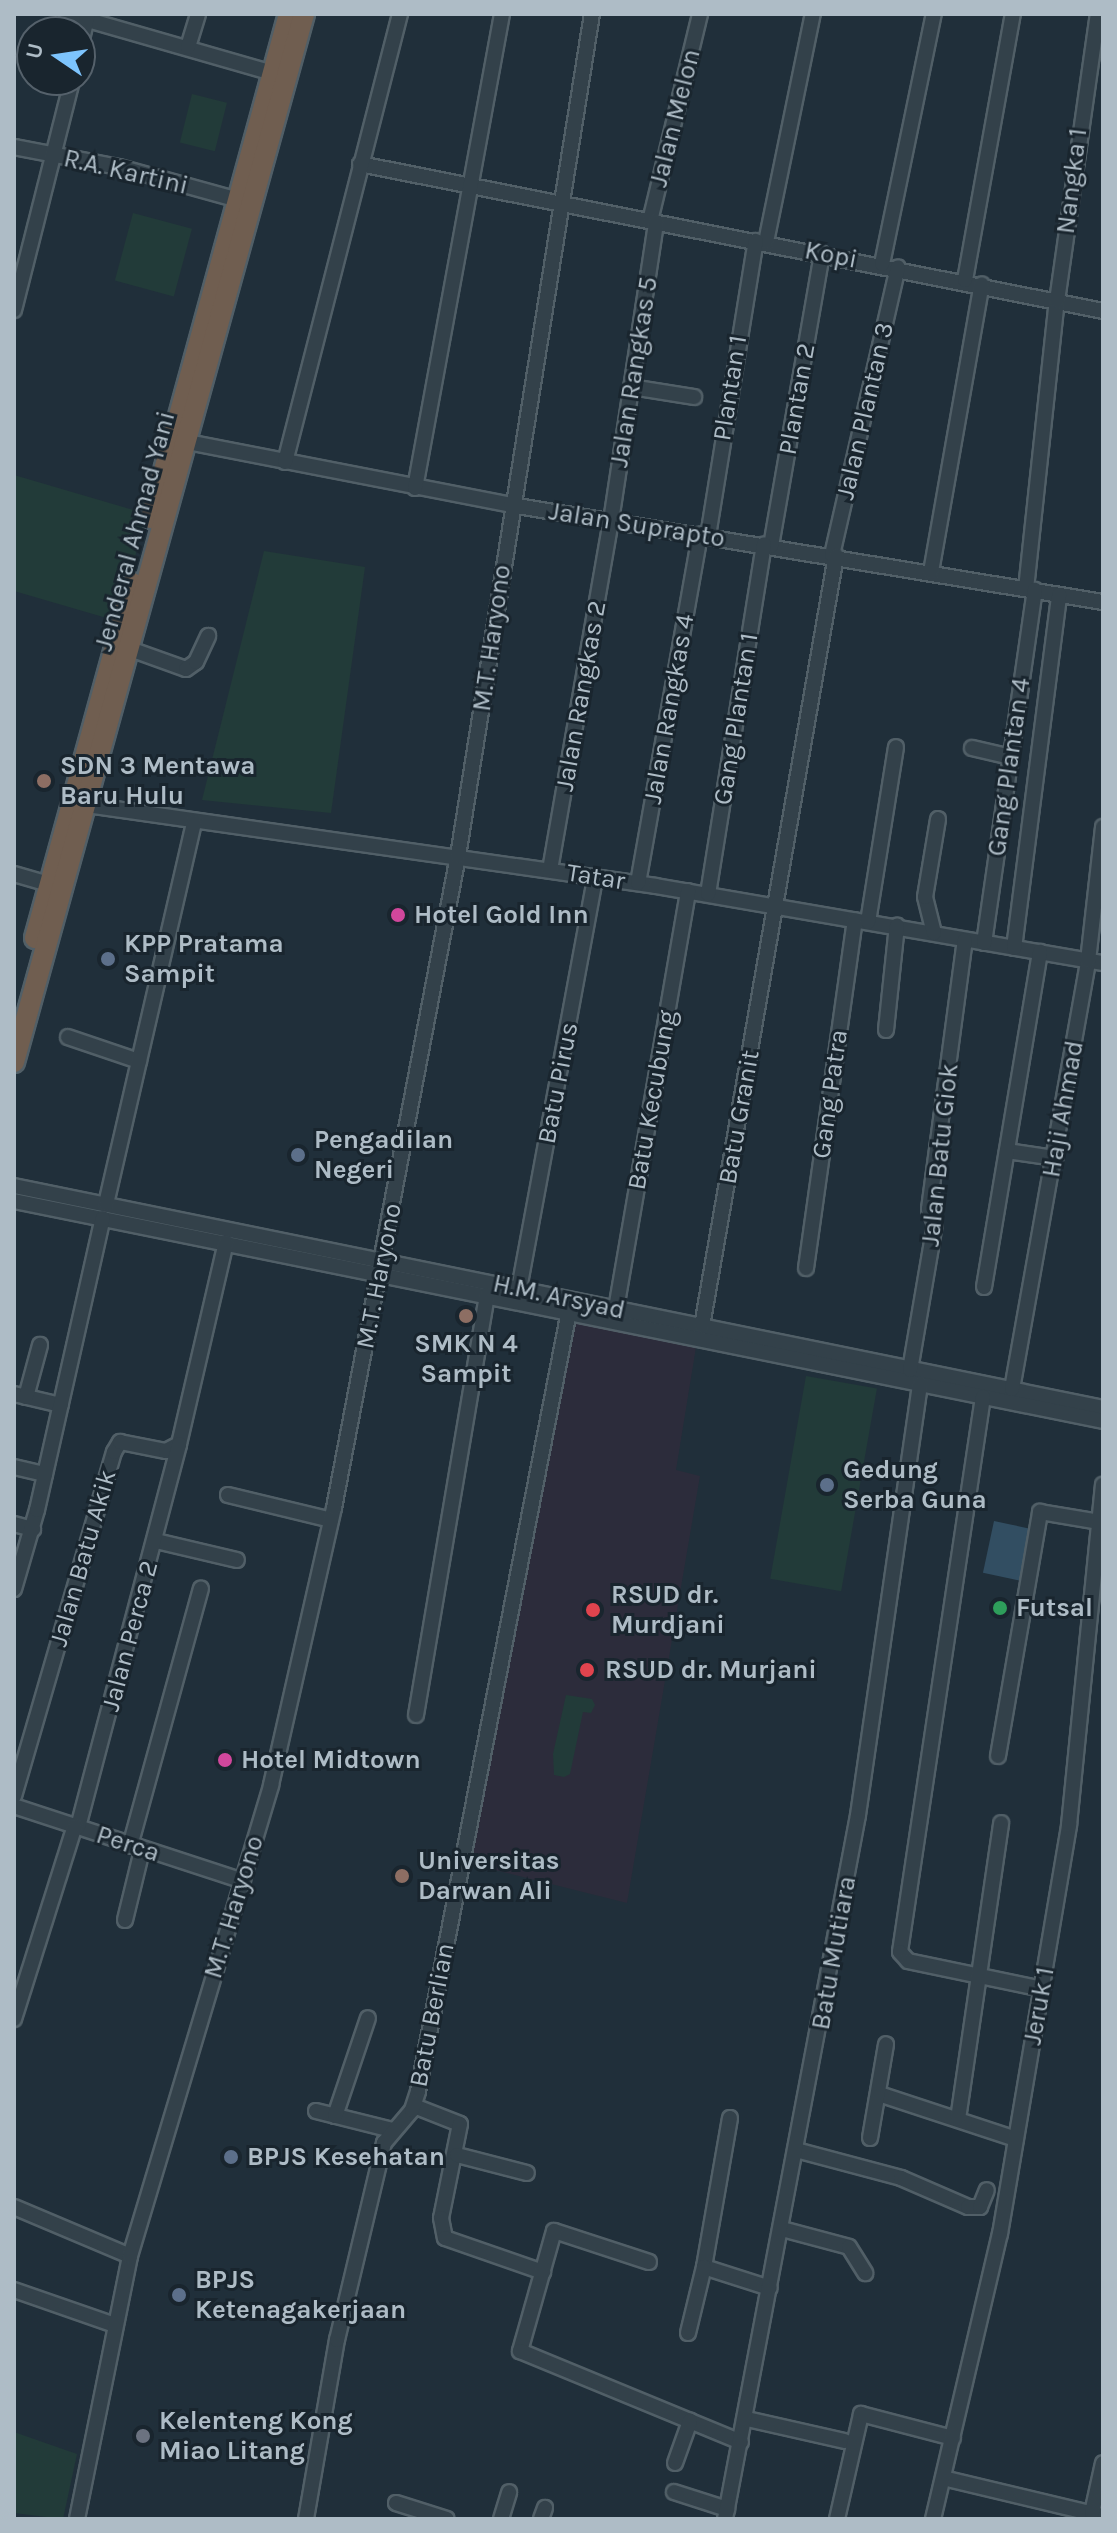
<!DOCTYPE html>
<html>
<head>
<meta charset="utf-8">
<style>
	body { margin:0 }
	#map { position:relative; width:1117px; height:2533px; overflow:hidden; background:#202f3a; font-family:Karla,sans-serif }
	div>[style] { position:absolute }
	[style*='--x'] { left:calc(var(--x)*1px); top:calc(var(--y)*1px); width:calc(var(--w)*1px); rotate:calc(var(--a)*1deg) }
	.medical>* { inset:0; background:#2c2c3b }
	.green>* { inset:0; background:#223b39; transform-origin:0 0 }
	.water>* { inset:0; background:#324e62; transform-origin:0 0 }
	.roads { filter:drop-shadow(2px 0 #515f67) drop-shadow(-2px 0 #515f67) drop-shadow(0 2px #515f67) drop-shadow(0 -2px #515f67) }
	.minor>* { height:14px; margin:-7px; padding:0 7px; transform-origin:7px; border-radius:7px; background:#33414a }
	.highway>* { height:20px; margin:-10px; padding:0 10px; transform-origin:10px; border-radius:10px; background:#705e50 }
	.dots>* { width:22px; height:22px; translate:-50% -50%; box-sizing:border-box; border:4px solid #19252e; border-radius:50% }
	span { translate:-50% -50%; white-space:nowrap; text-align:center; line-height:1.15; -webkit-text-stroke:6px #19252e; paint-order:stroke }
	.street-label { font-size:26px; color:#aebcc6 }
	.poi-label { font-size:26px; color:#aebcc6; font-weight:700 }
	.left { translate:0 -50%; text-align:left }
	.frame { position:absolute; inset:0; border:16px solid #aebcc6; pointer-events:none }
	.north { position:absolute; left:16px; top:16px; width:80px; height:80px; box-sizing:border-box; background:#19252e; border:2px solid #55616b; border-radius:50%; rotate:283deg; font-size:22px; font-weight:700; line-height:32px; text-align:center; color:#aebcc6 }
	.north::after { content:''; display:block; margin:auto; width:28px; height:36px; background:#7dc4fd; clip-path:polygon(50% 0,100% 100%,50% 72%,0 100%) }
</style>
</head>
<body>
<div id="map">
	<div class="medical">
		<div style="clip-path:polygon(574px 1314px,697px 1341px,676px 1470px,700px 1476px,627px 1903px,471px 1864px)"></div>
	</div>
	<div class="green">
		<div style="left:192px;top:94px;width:36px;height:50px;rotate:14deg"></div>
		<div style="left:133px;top:213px;width:61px;height:70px;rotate:15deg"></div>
		<div style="clip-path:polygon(14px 475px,147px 514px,117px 621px,14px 591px)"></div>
		<div style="clip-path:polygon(264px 551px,365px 567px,331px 813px,202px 800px)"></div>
		<div style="left:806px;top:1376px;width:72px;height:206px;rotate:10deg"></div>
		<div style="clip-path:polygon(566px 1695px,592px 1699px,595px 1705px,591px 1713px,583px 1712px,570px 1774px,564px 1777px,554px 1775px,553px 1754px)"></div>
		<div style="clip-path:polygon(14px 2432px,77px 2454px,63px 2519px,14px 2513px)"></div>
	</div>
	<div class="water">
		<div style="left:994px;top:1521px;width:38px;height:53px;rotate:12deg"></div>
	</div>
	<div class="roads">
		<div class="minor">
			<div style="--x:67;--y:14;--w:214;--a:16"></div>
			<div style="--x:188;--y:47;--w:34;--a:-73"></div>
			<div style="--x:80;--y:48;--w:35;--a:-77"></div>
			<div style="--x:14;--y:147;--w:107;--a:10.8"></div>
			<div style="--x:119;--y:167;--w:123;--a:15.5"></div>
			<div style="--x:360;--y:164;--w:757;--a:11.19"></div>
			<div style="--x:650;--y:221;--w:213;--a:-76.4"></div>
			<div style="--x:766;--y:242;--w:233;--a:-78.4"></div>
			<div style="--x:882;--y:264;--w:255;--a:-78.3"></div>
			<div style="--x:965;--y:280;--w:270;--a:-79.8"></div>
			<div style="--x:14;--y:310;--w:237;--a:-75.8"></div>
			<div style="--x:631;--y:387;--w:64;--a:9"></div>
			<div style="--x:177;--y:440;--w:340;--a:11"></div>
			<div style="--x:511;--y:505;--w:600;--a:9.31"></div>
			<div style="--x:285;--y:462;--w:463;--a:-75.6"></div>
			<div style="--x:415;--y:488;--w:482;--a:-79.6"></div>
			<div style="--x:708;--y:536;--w:299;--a:-80.8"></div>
			<div style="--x:771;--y:546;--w:297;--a:-80.1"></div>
			<div style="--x:832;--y:555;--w:295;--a:-77.1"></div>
			<div style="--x:931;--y:572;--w:292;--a:-80"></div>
			<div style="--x:1026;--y:589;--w:290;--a:-83.9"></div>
			<div style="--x:1057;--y:301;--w:290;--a:-81.9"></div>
			<div style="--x:130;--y:649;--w:59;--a:19.7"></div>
			<div style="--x:186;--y:669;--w:12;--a:-35"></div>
			<div style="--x:196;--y:662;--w:29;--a:-65"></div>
			<div style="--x:972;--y:748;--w:39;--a:13"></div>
			<div style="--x:87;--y:805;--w:575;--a:8.1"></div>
			<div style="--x:656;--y:886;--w:454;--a:9.8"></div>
			<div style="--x:550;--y:870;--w:354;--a:-80.1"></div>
			<div style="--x:611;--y:521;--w:302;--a:-81.4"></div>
			<div style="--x:14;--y:874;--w:36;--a:16"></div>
			<div style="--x:638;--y:883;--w:354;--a:-79.9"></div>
			<div style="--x:708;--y:894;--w:354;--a:-80.9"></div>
			<div style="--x:868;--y:922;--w:177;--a:-80.9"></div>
			<div style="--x:934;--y:933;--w:37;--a:-104"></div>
			<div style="--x:925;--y:897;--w:79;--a:-80.5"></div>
			<div style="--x:984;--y:943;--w:357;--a:-81.8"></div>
			<div style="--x:1014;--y:948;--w:356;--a:-82.7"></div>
			<div style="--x:886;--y:1030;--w:105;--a:-84"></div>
			<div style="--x:68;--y:1037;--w:75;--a:18.7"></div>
			<div style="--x:1007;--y:1151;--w:49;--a:8.3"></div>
			<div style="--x:14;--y:1186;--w:1111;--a:11.52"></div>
			<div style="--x:14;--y:1201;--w:1111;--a:11.42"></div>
			<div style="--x:106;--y:1204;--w:392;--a:-77"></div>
			<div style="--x:806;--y:1268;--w:351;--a:-82"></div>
			<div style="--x:984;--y:1287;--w:340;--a:-80.5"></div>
			<div style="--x:519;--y:1289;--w:419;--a:-79.5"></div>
			<div style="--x:616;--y:1309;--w:424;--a:-80.2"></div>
			<div style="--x:702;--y:1326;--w:782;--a:-80.13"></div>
			<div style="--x:910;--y:1370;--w:148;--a:-80.3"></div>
			<div style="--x:935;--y:1224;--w:16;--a:-112"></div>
			<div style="--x:929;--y:1209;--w:271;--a:-82.4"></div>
			<div style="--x:1012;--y:1389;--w:435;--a:-79.9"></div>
			<div style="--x:1088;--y:961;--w:135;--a:-83.6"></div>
			<div style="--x:14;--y:1394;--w:48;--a:13.2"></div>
			<div style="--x:26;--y:1397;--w:54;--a:-74.9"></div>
			<div style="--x:983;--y:1397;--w:561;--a:98.51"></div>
			<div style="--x:900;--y:1952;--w:12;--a:48"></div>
			<div style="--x:908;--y:1961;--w:137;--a:11.8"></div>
			<div style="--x:14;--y:1467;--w:32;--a:13"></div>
			<div style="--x:228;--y:1495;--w:106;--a:13.6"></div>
			<div style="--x:14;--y:1524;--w:20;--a:15"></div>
			<div style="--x:156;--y:1541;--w:83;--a:13.2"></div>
			<div style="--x:14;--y:1589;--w:82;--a:-73.8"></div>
			<div style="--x:37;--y:1510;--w:299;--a:-77.3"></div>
			<div style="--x:416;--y:1715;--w:426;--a:-80.4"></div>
			<div style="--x:998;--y:1756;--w:248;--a:-80.2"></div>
			<div style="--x:1040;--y:1512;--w:61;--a:9.5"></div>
			<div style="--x:14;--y:1796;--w:358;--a:-73.8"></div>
			<div style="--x:114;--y:1452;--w:12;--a:-59"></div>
			<div style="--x:120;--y:1442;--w:47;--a:11.1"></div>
			<div style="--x:166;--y:1451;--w:15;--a:-28"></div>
			<div style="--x:179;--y:1444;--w:207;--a:-76.9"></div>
			<div style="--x:14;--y:1806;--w:241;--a:18.1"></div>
			<div style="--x:78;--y:1827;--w:396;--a:-75.2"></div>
			<div style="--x:130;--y:1846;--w:267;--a:-74.6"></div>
			<div style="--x:125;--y:1920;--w:72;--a:-76.3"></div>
			<div style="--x:14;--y:2019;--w:202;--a:-72.5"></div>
			<div style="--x:879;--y:2094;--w:144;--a:18.2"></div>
			<div style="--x:414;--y:2106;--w:49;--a:21.4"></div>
			<div style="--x:460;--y:2124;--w:96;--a:101.4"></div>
			<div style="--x:441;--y:2218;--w:20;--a:79"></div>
			<div style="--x:445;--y:2238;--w:104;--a:19.1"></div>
			<div style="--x:316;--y:2111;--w:78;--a:14"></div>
			<div style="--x:335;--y:2116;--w:103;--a:-71.4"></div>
			<div style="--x:730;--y:2118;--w:151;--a:99.9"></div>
			<div style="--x:704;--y:2267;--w:69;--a:17.7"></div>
			<div style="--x:958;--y:2119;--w:299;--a:-81.7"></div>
			<div style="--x:870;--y:2138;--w:95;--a:-80.3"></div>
			<div style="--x:796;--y:2150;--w:109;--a:14.9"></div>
			<div style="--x:901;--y:2178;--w:73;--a:23.4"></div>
			<div style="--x:968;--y:2207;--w:12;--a:0"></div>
			<div style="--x:980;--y:2207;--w:18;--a:-68"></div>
			<div style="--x:457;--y:2155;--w:72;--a:14.4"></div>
			<div style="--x:14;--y:2207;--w:126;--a:22.9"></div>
			<div style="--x:782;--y:2229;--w:69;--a:15"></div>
			<div style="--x:849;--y:2247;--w:31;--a:58"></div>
			<div style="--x:649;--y:2262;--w:100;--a:-161.9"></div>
			<div style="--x:554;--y:2231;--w:125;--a:105.8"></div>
			<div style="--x:520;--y:2351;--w:239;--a:22.4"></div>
			<div style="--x:14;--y:2290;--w:107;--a:19.1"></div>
			<div style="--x:688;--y:2333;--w:68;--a:-76.4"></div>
			<div style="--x:747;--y:2419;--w:100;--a:12.7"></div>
			<div style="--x:675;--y:2463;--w:45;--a:-70.3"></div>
			<div style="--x:943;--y:2478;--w:164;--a:13.4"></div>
			<div style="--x:674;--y:2492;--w:56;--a:17.8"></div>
			<div style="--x:396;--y:2503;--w:53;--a:17.4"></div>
			<div style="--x:1092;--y:2513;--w:51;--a:-77.6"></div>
			<div style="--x:77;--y:2519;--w:268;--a:-78.6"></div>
			<div style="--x:130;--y:2256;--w:492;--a:-73.3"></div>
			<div style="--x:271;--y:1785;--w:284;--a:-77.2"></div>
			<div style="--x:334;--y:1508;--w:664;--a:-79.23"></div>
			<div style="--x:458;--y:856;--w:853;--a:-80.96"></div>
			<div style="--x:306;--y:2519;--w:182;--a:-80.2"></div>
			<div style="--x:337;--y:2340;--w:203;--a:-76.6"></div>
			<div style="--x:384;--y:2143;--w:43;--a:-49.7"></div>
			<div style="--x:412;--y:2110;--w:20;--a:-72"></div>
			<div style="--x:418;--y:2091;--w:794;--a:-79.04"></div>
			<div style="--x:501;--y:2519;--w:28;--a:-73"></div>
			<div style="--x:541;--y:2519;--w:12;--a:-70"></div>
			<div style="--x:725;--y:2519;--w:716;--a:-79.3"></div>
			<div style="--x:858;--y:1815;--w:436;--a:-81.8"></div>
			<div style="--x:837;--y:2519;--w:108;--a:-77.1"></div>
			<div style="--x:861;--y:2414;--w:95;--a:14.6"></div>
			<div style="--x:933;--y:2519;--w:293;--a:-76.8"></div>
			<div style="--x:1000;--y:2234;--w:415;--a:-80.4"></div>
			<div style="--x:1069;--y:1825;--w:342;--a:-84.3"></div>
		</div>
		<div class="highway">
			<div style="--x:151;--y:518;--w:523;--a:-74.69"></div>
			<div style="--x:35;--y:938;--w:368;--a:-74.6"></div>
			<div style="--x:14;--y:1062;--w:1087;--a:-74.53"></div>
		</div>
	</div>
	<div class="dots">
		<div style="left:44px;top:781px;background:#8d6e63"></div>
		<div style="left:398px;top:915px;background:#d1479c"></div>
		<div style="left:108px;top:959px;background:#5c6f8a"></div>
		<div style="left:298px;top:1155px;background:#5c6f8a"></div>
		<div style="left:466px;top:1316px;background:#8d6e63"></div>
		<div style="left:827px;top:1485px;background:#5c6f8a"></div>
		<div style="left:1000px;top:1608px;background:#2e9e5b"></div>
		<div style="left:593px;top:1610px;background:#e0444e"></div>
		<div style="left:587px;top:1670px;background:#e0444e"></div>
		<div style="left:225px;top:1760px;background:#d1479c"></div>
		<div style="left:402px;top:1876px;background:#8d6e63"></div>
		<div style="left:231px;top:2157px;background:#5c6f8a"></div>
		<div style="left:179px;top:2295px;background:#5c6f8a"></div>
		<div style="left:143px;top:2436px;background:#6b7280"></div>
	</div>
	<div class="street-label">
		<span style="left:675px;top:118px;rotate:-76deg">Jalan Melon</span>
		<span style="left:126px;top:172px;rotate:13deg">R.A. Kartini</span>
		<span style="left:1072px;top:181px;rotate:-83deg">Nangka 1</span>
		<span style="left:831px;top:255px;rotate:11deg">Kopi</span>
		<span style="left:634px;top:372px;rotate:-81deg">Jalan Rangkas 5</span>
		<span style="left:730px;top:388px;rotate:-81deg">Plantan 1</span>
		<span style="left:797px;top:399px;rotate:-80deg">Plantan 2</span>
		<span style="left:865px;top:411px;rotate:-77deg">Jalan Plantan 3</span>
		<span style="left:637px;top:525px;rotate:9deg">Jalan Suprapto</span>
		<span style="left:135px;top:531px;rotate:-75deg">Jenderal Ahmad Yani</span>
		<span style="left:492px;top:638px;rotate:-82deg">M.T. Haryono</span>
		<span style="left:581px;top:696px;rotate:-80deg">Jalan Rangkas 2</span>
		<span style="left:669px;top:709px;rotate:-80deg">Jalan Rangkas 4</span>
		<span style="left:736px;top:719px;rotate:-81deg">Gang Plantan 1</span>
		<span style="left:1009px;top:767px;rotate:-82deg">Gang Plantan 4</span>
		<span style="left:596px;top:877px;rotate:9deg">Tatar</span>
		<span style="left:558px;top:1083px;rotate:-79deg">Batu Pirus</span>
		<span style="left:830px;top:1094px;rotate:-82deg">Gang Patra</span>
		<span style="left:652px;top:1100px;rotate:-80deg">Batu Kecubung</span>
		<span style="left:1063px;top:1109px;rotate:-80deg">Haji Ahmad</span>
		<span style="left:739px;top:1117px;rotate:-80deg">Batu Granit</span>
		<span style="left:940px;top:1155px;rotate:-84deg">Jalan Batu Giok</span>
		<span style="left:379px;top:1276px;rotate:-79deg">M.T. Haryono</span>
		<span style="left:559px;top:1297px;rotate:12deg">H.M. Arsyad</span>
		<span style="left:83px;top:1558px;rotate:-74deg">Jalan Batu Akik</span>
		<span style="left:130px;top:1636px;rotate:-75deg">Jalan Perca 2</span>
		<span style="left:128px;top:1844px;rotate:18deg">Perca</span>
		<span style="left:234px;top:1907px;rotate:-73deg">M.T. Haryono</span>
		<span style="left:834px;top:1953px;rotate:-80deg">Batu Mutiara</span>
		<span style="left:1039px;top:2006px;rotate:-80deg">Jeruk 1</span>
		<span style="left:432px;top:2015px;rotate:-79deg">Batu Berlian</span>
	</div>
	<div class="poi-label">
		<span class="left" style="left:60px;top:781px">SDN 3 Mentawa<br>Baru Hulu</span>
		<span class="left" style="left:414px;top:915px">Hotel Gold Inn</span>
		<span class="left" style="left:124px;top:959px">KPP Pratama<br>Sampit</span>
		<span class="left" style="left:314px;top:1155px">Pengadilan<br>Negeri</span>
		<span style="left:466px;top:1359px">SMK N 4<br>Sampit</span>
		<span class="left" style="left:843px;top:1485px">Gedung<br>Serba Guna</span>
		<span class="left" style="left:611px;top:1610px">RSUD dr.<br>Murdjani</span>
		<span class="left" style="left:1016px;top:1608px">Futsal</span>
		<span class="left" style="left:605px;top:1670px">RSUD dr. Murjani</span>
		<span class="left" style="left:241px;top:1760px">Hotel Midtown</span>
		<span class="left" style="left:418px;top:1876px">Universitas<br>Darwan Ali</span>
		<span class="left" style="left:247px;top:2157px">BPJS Kesehatan</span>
		<span class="left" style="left:195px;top:2295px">BPJS<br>Ketenagakerjaan</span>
		<span class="left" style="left:159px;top:2436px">Kelenteng Kong<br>Miao Litang</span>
	</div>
	<div class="frame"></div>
	<div class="north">U</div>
</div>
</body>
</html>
